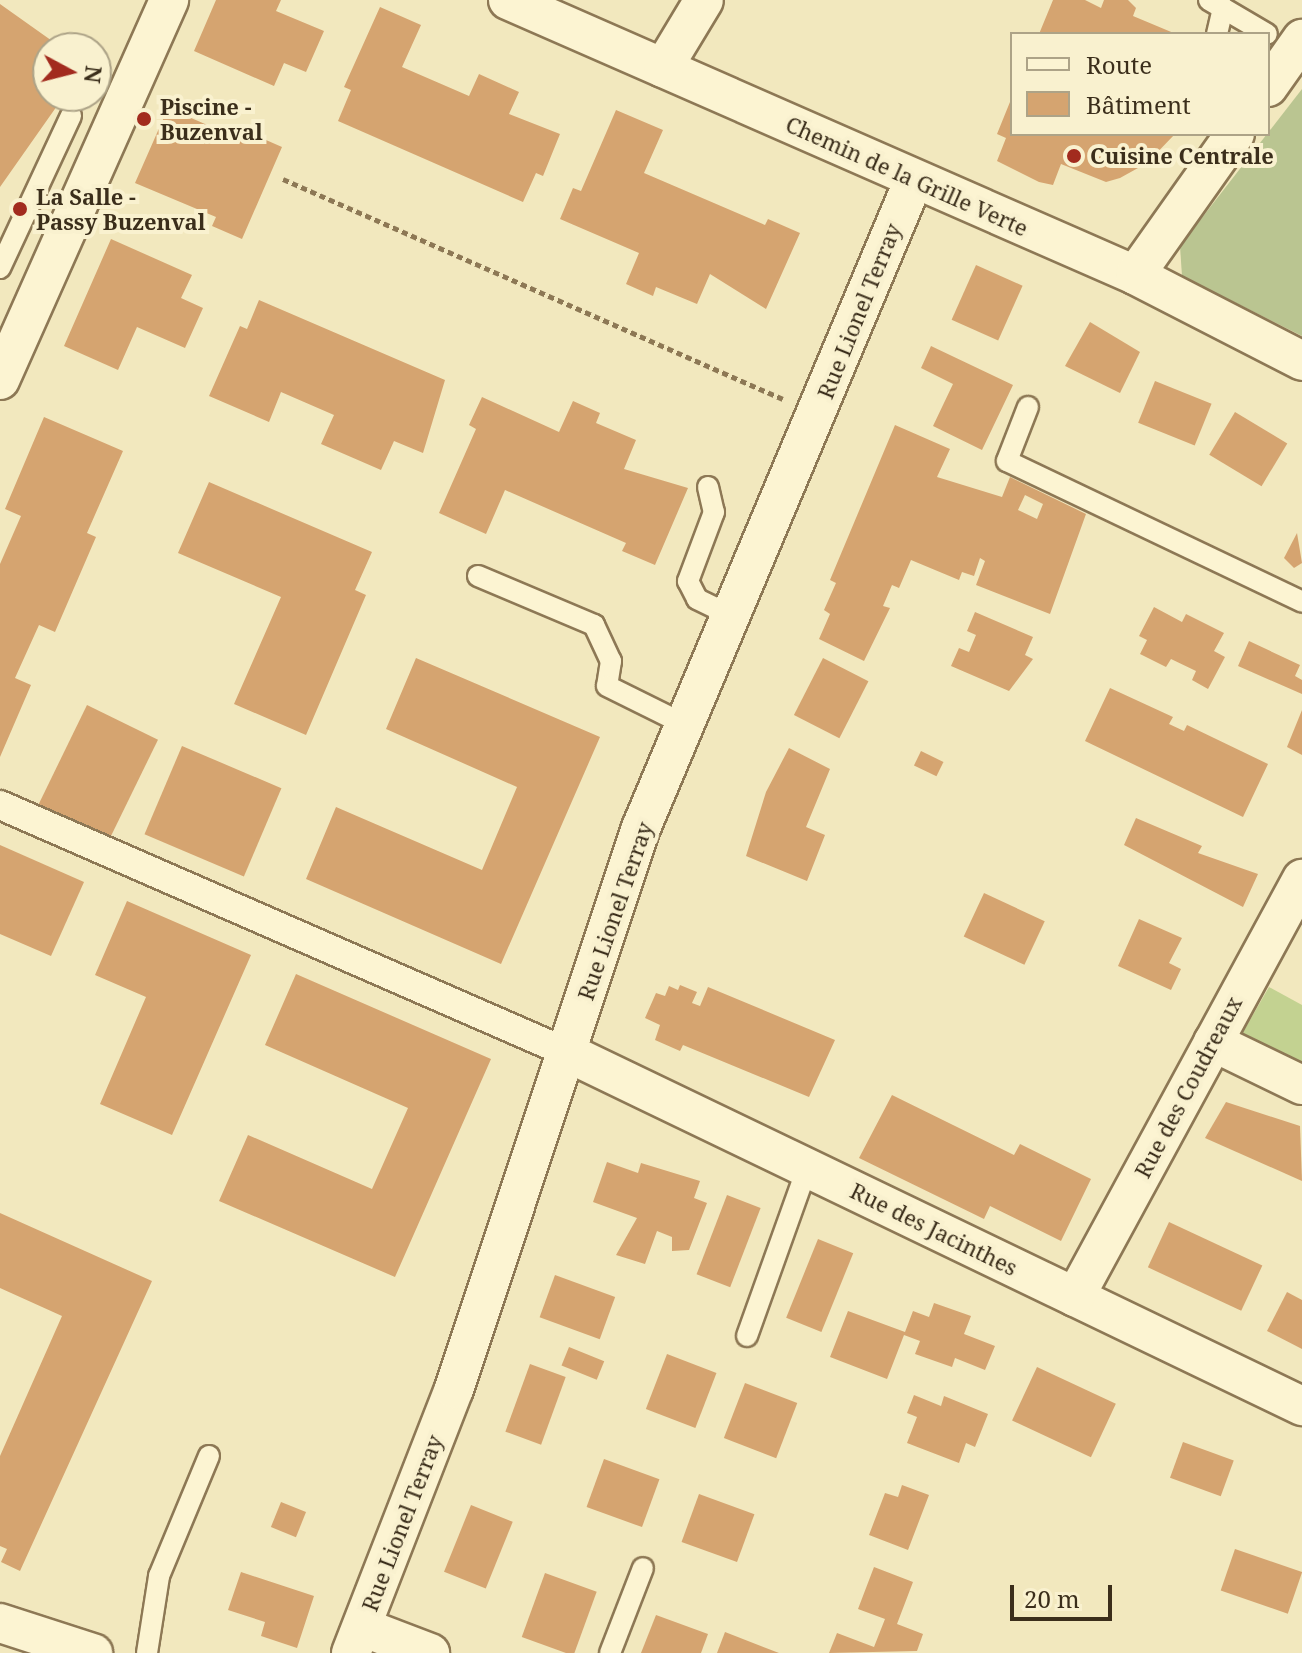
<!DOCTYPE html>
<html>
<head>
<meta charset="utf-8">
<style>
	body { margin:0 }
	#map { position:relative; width:1302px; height:1653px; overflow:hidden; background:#f2e8be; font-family:"Noto Serif",serif }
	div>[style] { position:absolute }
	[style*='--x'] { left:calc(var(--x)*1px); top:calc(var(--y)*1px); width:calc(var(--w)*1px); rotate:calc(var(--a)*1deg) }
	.green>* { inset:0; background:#c3d291 }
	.cemetery>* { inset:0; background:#bac591 }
	.building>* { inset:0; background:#d5a470; transform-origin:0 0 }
	.path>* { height:5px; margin-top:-2.5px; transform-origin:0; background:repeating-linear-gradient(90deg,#8d7855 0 6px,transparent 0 10px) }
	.roads { filter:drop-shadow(2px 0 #8d7855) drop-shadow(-2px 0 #8d7855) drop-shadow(0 2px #8d7855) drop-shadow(0 -2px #8d7855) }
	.service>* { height:20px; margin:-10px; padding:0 10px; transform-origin:10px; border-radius:10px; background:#fcf4d2 }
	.pedestrian>* { height:28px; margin:-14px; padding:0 14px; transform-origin:14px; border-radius:14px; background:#fcf4d2 }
	.minor>* { height:38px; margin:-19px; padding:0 19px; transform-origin:19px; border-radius:19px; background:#fcf4d2 }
	.dots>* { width:22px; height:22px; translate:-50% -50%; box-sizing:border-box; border:4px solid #f9f1cf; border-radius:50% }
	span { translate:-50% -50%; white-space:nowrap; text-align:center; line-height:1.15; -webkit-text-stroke:8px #f9f1cf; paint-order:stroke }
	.poi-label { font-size:22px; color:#3b2e1b; font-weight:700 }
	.left { translate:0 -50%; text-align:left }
	.street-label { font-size:22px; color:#3b2e1b }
	.legend { position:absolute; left:1010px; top:32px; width:260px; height:104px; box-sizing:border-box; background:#f9f1cf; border:2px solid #ada387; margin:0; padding:10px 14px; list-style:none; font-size:24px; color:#3b2e1b }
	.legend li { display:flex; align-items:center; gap:16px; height:40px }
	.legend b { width:40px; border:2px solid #ada387 }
	.north { position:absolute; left:32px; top:32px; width:80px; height:80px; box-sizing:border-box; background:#f9f1cf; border:2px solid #ada387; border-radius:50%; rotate:97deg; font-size:22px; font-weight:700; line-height:32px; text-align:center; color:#3b2e1b }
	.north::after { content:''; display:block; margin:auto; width:28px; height:36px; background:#a22b1e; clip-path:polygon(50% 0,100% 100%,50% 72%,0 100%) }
	.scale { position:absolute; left:1010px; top:1585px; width:102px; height:36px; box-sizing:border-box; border:4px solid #3b2e1b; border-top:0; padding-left:10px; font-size:24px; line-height:28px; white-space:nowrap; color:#3b2e1b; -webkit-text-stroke:6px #f9f1cf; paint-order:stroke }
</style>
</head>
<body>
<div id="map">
	<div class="green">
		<div style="clip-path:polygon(1269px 987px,1302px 1005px,1302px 1077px,1235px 1046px)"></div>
	</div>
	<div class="cemetery">
		<div style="clip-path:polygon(1302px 89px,1302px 336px,1182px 276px,1180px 246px)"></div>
	</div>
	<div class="building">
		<div style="clip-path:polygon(216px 0,281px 0,276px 11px,324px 31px,306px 72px,284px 63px,274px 86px,194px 51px)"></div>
		<div style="clip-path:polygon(1053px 0,1085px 0,1101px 8px,1104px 0,1128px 0,1136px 8px,1133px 16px,1176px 34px,1039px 34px)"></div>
		<div style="clip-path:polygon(0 4px,62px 48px,48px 48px,48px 96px,64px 96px,0 187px)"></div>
		<div style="clip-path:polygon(380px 7px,421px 25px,402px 67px,469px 96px,479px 74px,519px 92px,509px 114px,560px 134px,543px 176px,536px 173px,523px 202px,338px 121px,351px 90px,344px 87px)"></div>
		<div style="clip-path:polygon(1012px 97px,1012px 134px,1175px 134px,1147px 163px,1120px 178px,1106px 182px,1061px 164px,1053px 185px,1039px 182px,997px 161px,1006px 138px,997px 134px)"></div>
		<div style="clip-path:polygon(168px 108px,249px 143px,252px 134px,282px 147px,242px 239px,212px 226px,216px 217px,135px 183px)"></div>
		<div style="clip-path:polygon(616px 110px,663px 130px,644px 173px,765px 225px,768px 219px,800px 233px,766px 309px,710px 274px,697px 304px,656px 287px,653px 296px,626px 284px,639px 253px,560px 219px,573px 188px,581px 191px)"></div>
		<div style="clip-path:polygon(111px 239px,192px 275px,181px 298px,203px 308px,185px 348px,137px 327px,118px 370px,64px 346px)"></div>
		<div style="left:976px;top:265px;width:51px;height:60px;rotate:24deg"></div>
		<div style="clip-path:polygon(259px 300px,445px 380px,423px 453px,394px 441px,381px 470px,321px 444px,334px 415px,281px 392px,269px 422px,209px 396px,240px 326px,247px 329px)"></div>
		<div style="clip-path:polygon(1090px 322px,1140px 352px,1120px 393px,1065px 366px)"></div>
		<div style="clip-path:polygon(931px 346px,1013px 385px,982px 450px,933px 426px,953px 384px,921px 368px)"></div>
		<div style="left:1155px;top:381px;width:61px;height:45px;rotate:22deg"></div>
		<div style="clip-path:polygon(482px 397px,559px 432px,573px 401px,600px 413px,596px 423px,636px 440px,624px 469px,688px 488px,655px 565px,622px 551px,626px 543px,505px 490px,486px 534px,439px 513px,476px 429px,469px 425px)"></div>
		<div style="left:1235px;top:412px;width:61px;height:50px;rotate:31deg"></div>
		<div style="clip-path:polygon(44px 417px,123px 451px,87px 533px,96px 537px,55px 632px,39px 625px,15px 678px,31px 685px,0 757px,0 564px,21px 516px,5px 509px)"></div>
		<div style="clip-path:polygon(evenodd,895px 425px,950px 449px,937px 477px,1002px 497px,1010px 477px,1086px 514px,1050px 614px,976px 585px,985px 561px,980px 558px,974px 576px,962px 572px,959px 580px,911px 560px,899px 588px,892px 585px,883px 606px,890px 608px,864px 661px,819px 639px,830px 614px,824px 610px,836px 583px,830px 580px,895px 425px,1025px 495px,1043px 504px,1037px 519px,1018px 510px,1025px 495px)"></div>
		<div style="clip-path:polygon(209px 482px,372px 552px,355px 590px,366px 595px,306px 735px,234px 704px,281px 597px,178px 553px)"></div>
		<div style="clip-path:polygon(1297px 533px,1302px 563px,1294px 568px,1284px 558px)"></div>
		<div style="clip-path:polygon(1154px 607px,1182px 622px,1186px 614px,1224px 633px,1214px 651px,1225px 657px,1208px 689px,1192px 680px,1196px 671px,1171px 659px,1166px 667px,1140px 654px,1147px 640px,1139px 636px)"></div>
		<div style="clip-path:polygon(975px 612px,1033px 637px,1025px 655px,1033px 659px,1009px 691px,951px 666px,959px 648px,969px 652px,976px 635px,967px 631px)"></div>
		<div style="clip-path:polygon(1249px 641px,1300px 665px,1295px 676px,1302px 680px,1302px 694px,1238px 666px)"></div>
		<div style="clip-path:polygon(416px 658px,600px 737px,501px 964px,306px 879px,336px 807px,482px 870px,517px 787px,386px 729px)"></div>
		<div style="left:823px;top:658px;width:51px;height:64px;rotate:27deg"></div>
		<div style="clip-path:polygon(1110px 688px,1173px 717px,1169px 724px,1184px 731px,1187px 725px,1268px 764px,1243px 817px,1085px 741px)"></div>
		<div style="left:87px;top:705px;width:79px;height:112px;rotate:26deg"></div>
		<div style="clip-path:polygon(1302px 710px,1302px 755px,1287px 747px)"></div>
		<div style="left:182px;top:746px;width:108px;height:96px;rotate:23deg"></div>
		<div style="clip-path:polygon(789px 748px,830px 769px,806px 827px,825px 835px,807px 881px,746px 856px,766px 792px)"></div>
		<div style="left:921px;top:751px;width:25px;height:16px;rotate:26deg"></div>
		<div style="clip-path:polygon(1136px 818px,1202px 846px,1198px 853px,1258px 874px,1243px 907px,1124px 845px)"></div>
		<div style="clip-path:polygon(0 845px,84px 882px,51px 956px,0 934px)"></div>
		<div style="left:984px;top:893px;width:67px;height:48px;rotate:25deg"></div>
		<div style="clip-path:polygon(127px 901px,251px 955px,172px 1135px,100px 1104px,146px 997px,95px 975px)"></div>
		<div style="clip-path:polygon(1139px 919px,1182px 938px,1169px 963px,1181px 969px,1171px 990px,1118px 966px)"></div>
		<div style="clip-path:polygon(296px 974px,491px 1059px,395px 1277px,219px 1201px,248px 1135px,372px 1189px,408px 1108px,265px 1045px)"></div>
		<div style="clip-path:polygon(680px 985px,697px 992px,692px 1003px,700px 1006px,708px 987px,835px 1040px,809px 1097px,683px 1045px,680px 1051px,655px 1040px,660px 1025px,645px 1018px,656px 993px,665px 996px,669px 986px,678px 990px)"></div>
		<div style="clip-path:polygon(892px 1095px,1014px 1155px,1020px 1144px,1091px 1179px,1061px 1241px,990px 1206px,984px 1219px,859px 1158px)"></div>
		<div style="clip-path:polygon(1226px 1102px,1300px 1126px,1302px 1181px,1205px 1138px)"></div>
		<div style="clip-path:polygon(607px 1162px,638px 1173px,641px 1163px,700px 1181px,694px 1198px,707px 1203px,689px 1250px,672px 1251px,672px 1237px,657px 1231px,645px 1264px,616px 1255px,637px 1218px,593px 1202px)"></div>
		<div style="left:727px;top:1195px;width:36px;height:85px;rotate:21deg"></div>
		<div style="clip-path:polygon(0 1213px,152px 1281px,20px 1571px,1px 1562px,7px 1549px,0 1546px,0 1456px,62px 1316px,0 1288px)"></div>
		<div style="left:1169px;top:1222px;width:103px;height:50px;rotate:25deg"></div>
		<div style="left:818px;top:1239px;width:38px;height:85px;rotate:22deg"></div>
		<div style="left:555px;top:1275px;width:64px;height:45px;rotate:20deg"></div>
		<div style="clip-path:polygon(1287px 1292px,1302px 1300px,1302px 1349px,1267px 1331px)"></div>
		<div style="clip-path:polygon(934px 1303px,971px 1316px,964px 1334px,995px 1346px,985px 1370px,955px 1358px,952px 1367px,915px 1354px,920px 1341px,904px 1335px,887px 1379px,830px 1357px,848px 1311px,905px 1332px,913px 1311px,929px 1317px)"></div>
		<div style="left:569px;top:1347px;width:38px;height:20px;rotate:22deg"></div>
		<div style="left:667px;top:1354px;width:53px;height:59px;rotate:21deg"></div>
		<div style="left:530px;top:1364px;width:38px;height:72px;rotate:20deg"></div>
		<div style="left:1037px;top:1367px;width:87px;height:59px;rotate:25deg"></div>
		<div style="left:745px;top:1383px;width:56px;height:59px;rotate:21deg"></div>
		<div style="clip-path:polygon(914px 1395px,941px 1406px,944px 1396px,988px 1414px,975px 1447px,966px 1443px,959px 1463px,907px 1443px,917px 1417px,907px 1413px)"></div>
		<div style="left:1183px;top:1442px;width:54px;height:38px;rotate:20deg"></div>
		<div style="left:604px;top:1459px;width:59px;height:51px;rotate:20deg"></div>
		<div style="clip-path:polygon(902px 1485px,929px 1495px,908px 1550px,869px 1535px,885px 1493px,898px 1497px)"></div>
		<div style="left:699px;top:1494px;width:59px;height:51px;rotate:20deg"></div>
		<div style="left:281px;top:1502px;width:27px;height:27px;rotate:22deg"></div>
		<div style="left:471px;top:1505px;width:45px;height:72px;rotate:22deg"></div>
		<div style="left:1235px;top:1549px;width:71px;height:44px;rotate:19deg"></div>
		<div style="clip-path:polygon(874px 1567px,913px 1582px,897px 1624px,923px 1634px,917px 1651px,829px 1653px,837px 1633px,874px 1647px,885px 1619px,858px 1609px)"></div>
		<div style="clip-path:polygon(241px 1572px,314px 1596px,297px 1648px,261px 1636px,265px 1622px,228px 1610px)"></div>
		<div style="left:545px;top:1573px;width:55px;height:68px;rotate:20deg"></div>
		<div style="clip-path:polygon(656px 1615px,708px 1634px,701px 1653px,641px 1653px)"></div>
		<div style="clip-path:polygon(725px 1632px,779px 1653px,717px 1653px)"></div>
	</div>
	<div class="path">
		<div style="--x:283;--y:179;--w:546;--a:23.75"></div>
	</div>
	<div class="roads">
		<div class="service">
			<div style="--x:1209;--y:0;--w:67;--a:30.4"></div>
			<div style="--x:1217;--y:34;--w:27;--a:-77"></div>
			<div style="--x:0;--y:268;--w:168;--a:-65"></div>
			<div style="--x:1028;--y:407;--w:58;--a:111.3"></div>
			<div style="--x:1007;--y:461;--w:327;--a:25.5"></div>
			<div style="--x:708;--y:487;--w:26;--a:77"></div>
			<div style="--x:714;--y:512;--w:74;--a:110.6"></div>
			<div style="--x:688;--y:581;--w:20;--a:63"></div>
			<div style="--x:697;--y:599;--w:39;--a:26"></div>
			<div style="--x:478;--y:576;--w:126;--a:22.9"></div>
			<div style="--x:594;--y:625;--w:40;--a:65"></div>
			<div style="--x:611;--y:661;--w:25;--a:99"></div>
			<div style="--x:607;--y:686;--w:88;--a:26.3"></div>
			<div style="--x:747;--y:1336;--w:178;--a:-70.3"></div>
			<div style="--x:147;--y:1653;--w:78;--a:-81.1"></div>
			<div style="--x:159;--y:1576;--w:130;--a:-67.4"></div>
			<div style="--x:610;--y:1653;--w:91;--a:-68.8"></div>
		</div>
		<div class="pedestrian">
			<div style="--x:0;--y:805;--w:618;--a:23.58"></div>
		</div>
		<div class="minor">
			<div style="--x:508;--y:0;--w:685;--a:23.68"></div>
			<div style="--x:1135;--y:275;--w:188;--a:27.2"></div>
			<div style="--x:663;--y:68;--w:79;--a:-58.9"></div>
			<div style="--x:1268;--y:87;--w:59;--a:-54.7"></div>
			<div style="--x:1135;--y:275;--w:173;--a:-54.7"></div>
			<div style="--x:0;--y:380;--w:416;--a:-66"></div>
			<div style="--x:1213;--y:1042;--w:99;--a:25.8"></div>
			<div style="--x:566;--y:1052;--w:817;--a:25.69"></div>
			<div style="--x:1075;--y:1297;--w:476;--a:-61.5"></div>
			<div style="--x:0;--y:1623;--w:98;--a:17.9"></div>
			<div style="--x:362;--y:1627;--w:73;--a:20.9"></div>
			<div style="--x:351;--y:1653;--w:283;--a:-68.7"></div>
			<div style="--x:454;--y:1389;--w:591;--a:-71.57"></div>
			<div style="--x:641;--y:828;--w:701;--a:-67.17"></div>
		</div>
	</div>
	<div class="dots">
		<div style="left:144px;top:119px;background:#a22b1e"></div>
		<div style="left:1074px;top:156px;background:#a22b1e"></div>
		<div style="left:20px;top:209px;background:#a22b1e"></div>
	</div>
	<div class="poi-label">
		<span class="left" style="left:160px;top:119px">Piscine -<br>Buzenval</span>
		<span class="left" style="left:1090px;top:156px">Cuisine Centrale</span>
		<span class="left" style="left:36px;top:209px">La Salle -<br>Passy Buzenval</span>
	</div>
	<div class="street-label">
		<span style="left:907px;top:176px;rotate:24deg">Chemin de la Grille Verte</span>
		<span style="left:859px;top:311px;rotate:-68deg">Rue Lionel Terray</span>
		<span style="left:615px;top:911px;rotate:-71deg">Rue Lionel Terray</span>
		<span style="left:1188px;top:1087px;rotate:-62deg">Rue des Coudreaux</span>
		<span style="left:934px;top:1229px;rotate:26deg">Rue des Jacinthes</span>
		<span style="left:402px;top:1523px;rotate:-69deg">Rue Lionel Terray</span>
	</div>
	<ul class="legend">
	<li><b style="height:10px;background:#fcf4d2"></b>Route</li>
	<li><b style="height:22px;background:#d5a470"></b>Bâtiment</li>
	</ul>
	<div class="north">N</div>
	<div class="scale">20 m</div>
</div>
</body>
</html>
